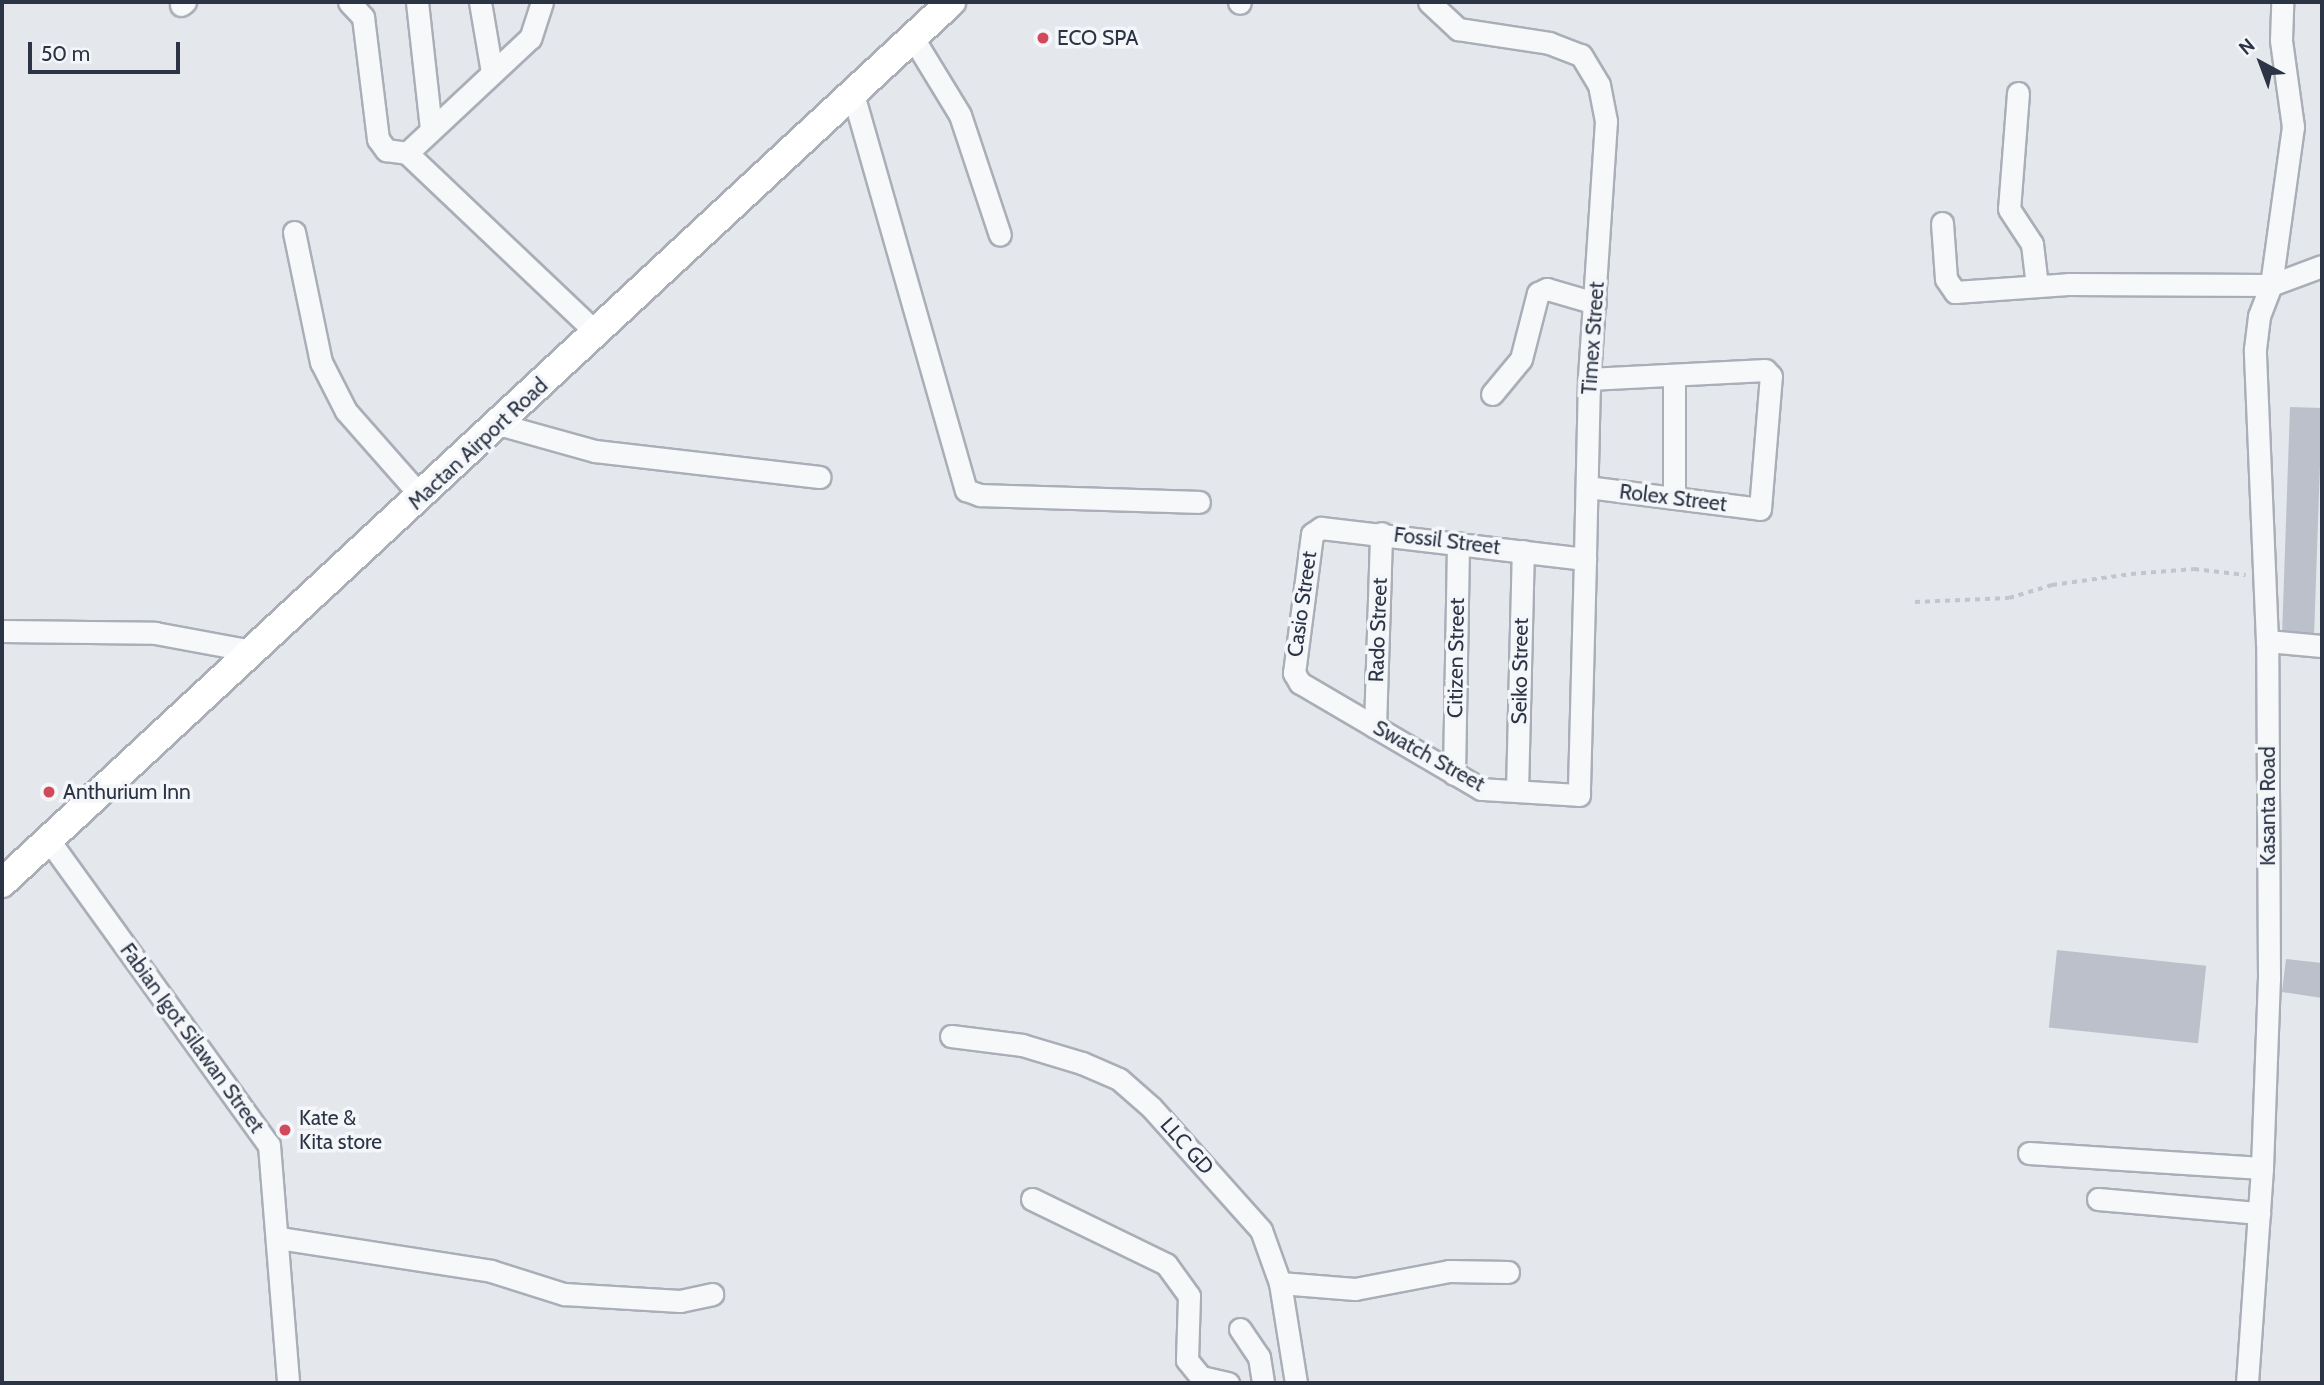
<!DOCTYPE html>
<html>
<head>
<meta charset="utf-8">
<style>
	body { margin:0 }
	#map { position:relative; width:2324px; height:1385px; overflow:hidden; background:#e4e7ec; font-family:Cabin,sans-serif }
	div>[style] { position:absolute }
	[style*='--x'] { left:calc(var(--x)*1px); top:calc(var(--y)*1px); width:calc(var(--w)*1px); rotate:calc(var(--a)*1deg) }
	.building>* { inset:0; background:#bbc0ca; transform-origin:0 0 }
	.path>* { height:3.5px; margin-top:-1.75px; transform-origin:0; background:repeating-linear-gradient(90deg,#c2c5cb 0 5px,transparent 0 10px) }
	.roads { filter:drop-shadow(2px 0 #a9aeb7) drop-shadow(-2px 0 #a9aeb7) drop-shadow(0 2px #a9aeb7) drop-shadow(0 -2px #a9aeb7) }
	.minor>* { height:21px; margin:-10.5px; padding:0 10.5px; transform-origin:10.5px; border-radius:10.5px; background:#f7f8fa }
	.major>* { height:28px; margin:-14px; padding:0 14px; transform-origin:14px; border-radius:14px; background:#fff }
	.dots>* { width:19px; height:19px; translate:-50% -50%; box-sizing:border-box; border:4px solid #f4f6f9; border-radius:50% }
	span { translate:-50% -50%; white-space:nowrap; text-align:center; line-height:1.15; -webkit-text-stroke:7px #f4f6f9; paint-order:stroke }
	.poi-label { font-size:21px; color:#2b3445 }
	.left { translate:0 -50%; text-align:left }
	.street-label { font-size:21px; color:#2b3445 }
	.frame { position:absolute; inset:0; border:4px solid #2b3445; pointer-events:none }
	.north { position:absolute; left:2226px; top:28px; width:70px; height:70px; -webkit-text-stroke:5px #f4f6f9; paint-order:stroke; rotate:319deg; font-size:19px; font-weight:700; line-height:28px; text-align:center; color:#2b3445 }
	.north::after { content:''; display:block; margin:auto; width:24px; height:32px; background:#2b3445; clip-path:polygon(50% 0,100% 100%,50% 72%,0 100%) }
	.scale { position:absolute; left:28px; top:42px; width:152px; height:32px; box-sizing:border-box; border:4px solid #2b3445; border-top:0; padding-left:9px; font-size:21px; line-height:24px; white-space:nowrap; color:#2b3445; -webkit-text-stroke:5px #f4f6f9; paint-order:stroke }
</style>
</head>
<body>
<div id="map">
	<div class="building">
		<div style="left:2290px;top:407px;width:32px;height:233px;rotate:2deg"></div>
		<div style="left:2057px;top:950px;width:150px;height:78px;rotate:6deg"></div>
		<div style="clip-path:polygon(2286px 959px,2322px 963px,2322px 998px,2282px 992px)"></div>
	</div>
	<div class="path">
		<div style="--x:1915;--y:602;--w:94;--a:-2.4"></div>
		<div style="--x:2009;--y:598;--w:45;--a:-16.8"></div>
		<div style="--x:2052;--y:585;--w:80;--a:-7.9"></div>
		<div style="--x:2131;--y:574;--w:63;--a:-4.5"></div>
		<div style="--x:2194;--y:569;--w:52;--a:6.6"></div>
	</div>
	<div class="roads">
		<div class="minor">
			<div style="--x:349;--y:2;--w:21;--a:47"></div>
			<div style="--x:363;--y:17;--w:123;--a:83"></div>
			<div style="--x:378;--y:139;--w:14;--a:54"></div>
			<div style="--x:386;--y:150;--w:21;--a:8"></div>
			<div style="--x:417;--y:2;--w:128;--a:83.7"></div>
			<div style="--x:480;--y:2;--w:71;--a:80.3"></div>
			<div style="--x:542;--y:2;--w:38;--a:108"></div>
			<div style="--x:530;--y:38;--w:168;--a:136.9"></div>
			<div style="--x:407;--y:153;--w:262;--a:43.5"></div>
			<div style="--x:1239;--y:2;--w:1;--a:45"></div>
			<div style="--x:1429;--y:2;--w:40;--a:43"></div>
			<div style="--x:1458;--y:29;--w:92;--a:8.7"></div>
			<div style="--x:1549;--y:43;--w:34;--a:21"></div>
			<div style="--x:1581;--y:55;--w:35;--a:59"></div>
			<div style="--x:1599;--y:85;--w:37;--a:79"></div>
			<div style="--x:1606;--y:121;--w:259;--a:93.8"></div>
			<div style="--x:1589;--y:379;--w:180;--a:91.3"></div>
			<div style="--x:1585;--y:559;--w:236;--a:91.5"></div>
			<div style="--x:1579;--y:795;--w:98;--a:-176.5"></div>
			<div style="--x:1481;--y:789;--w:210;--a:-149.6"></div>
			<div style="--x:1300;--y:683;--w:12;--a:-121"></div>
			<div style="--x:1294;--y:673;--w:140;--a:-82.6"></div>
			<div style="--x:1312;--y:534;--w:11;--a:-34"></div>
			<div style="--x:1321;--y:528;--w:266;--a:6.7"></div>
			<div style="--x:181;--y:5;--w:5;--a:-37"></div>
			<div style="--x:913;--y:38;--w:90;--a:58.6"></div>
			<div style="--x:960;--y:115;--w:126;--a:71.6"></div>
			<div style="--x:2018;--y:93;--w:116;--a:94.4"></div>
			<div style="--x:2009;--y:209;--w:42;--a:56.7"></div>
			<div style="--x:2032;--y:244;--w:42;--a:83.2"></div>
			<div style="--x:853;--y:94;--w:412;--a:74.1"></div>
			<div style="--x:966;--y:490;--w:15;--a:20"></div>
			<div style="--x:980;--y:495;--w:219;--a:1.8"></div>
			<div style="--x:1942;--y:223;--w:56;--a:85.9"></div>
			<div style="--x:1946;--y:279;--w:16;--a:55"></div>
			<div style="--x:1955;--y:292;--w:113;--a:-4"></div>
			<div style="--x:2068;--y:284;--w:203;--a:0.3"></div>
			<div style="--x:2271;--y:285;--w:54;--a:-20.4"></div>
			<div style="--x:294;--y:232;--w:133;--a:78.3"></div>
			<div style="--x:321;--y:362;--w:55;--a:63"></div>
			<div style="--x:346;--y:411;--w:113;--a:48.6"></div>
			<div style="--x:1492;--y:394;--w:45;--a:-50.4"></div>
			<div style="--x:1521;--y:359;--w:68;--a:-75.6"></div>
			<div style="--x:1538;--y:293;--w:10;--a:-24"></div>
			<div style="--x:1547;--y:289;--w:50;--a:16.3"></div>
			<div style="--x:498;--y:424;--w:101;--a:15.6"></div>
			<div style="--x:595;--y:451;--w:226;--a:6.6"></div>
			<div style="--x:1587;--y:487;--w:174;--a:7.2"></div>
			<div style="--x:1760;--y:509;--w:133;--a:-85.3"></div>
			<div style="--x:1771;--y:376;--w:8;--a:-135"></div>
			<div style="--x:1765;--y:370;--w:176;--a:177.1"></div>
			<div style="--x:1674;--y:498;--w:123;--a:-90"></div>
			<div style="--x:2;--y:631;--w:153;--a:0.7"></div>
			<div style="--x:155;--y:633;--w:99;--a:10.5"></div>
			<div style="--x:2267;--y:641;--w:55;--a:5.2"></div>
			<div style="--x:1375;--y:727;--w:194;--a:-88.2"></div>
			<div style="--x:1454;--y:774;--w:231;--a:-89"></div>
			<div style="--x:1517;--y:791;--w:240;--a:-88.6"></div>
			<div style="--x:48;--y:839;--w:377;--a:54.2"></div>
			<div style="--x:269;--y:1145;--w:239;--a:85.4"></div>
			<div style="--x:951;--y:1036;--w:72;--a:7.2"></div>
			<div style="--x:1022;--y:1045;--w:63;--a:16.7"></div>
			<div style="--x:1082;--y:1063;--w:40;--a:23.4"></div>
			<div style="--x:1119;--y:1079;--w:43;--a:41.2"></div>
			<div style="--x:1151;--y:1107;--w:165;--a:48.2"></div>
			<div style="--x:1261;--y:1230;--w:56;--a:70.3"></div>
			<div style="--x:1280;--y:1283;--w:101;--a:80.9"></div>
			<div style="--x:2029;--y:1153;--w:233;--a:3.7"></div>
			<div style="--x:1032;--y:1199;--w:149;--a:25.9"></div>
			<div style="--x:1166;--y:1264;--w:39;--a:54"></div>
			<div style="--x:1189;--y:1296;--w:64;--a:91.8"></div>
			<div style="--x:1187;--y:1360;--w:22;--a:51"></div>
			<div style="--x:1201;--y:1377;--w:28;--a:13"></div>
			<div style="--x:2098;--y:1199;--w:162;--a:5"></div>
			<div style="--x:279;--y:1238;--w:215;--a:8.8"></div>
			<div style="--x:491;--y:1271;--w:77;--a:17.5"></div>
			<div style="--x:564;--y:1294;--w:116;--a:3.5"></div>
			<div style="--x:680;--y:1301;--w:33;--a:-12"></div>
			<div style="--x:1280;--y:1283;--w:75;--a:4.6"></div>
			<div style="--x:1355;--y:1289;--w:96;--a:-10.8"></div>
			<div style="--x:1449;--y:1271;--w:59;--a:1"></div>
			<div style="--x:1240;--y:1329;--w:34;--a:56"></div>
			<div style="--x:1259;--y:1357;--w:26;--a:81"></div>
			<div style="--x:2247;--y:1383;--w:216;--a:-86"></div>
			<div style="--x:2262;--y:1168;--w:189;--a:-87.9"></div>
			<div style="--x:2269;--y:979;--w:338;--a:-90.3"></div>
			<div style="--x:2267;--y:641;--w:292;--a:-92.4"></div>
			<div style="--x:2255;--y:349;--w:33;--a:-83"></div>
			<div style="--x:2259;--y:316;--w:33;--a:-69"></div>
			<div style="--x:2271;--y:285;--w:160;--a:-82.1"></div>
			<div style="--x:2293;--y:127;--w:88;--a:-97.9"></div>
			<div style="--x:2281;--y:40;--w:38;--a:-88"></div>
		</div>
		<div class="major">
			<div style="--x:2;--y:883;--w:1295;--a:-42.87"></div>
		</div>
	</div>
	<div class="dots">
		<div style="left:1043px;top:38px;background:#d1495b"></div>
		<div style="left:49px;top:792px;background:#d1495b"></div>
		<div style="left:285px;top:1130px;background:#d1495b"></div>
	</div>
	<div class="poi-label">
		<span class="left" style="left:1057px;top:38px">ECO SPA</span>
		<span class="left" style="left:63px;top:792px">Anthurium Inn</span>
		<span class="left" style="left:299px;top:1130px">Kate &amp;<br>Kita store</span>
	</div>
	<div class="street-label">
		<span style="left:1593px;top:338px;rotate:-86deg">Timex Street</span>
		<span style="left:478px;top:444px;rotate:-43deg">Mactan Airport Road</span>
		<span style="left:1673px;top:498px;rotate:7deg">Rolex Street</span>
		<span style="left:1447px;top:541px;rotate:7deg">Fossil Street</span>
		<span style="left:1302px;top:604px;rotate:-82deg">Casio Street</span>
		<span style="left:1378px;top:630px;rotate:-88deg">Rado Street</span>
		<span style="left:1456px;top:658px;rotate:-89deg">Citizen Street</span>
		<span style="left:1520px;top:671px;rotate:-89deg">Seiko Street</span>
		<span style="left:1429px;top:756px;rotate:29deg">Swatch Street</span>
		<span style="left:2268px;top:806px;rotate:-90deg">Kasanta Road</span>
		<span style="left:192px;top:1038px;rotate:54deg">Fabian Igot Silawan Street</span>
		<span style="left:1187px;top:1146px;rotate:48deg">LLC GD</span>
	</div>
	<div class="frame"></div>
	<div class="north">N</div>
	<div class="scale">50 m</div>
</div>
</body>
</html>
